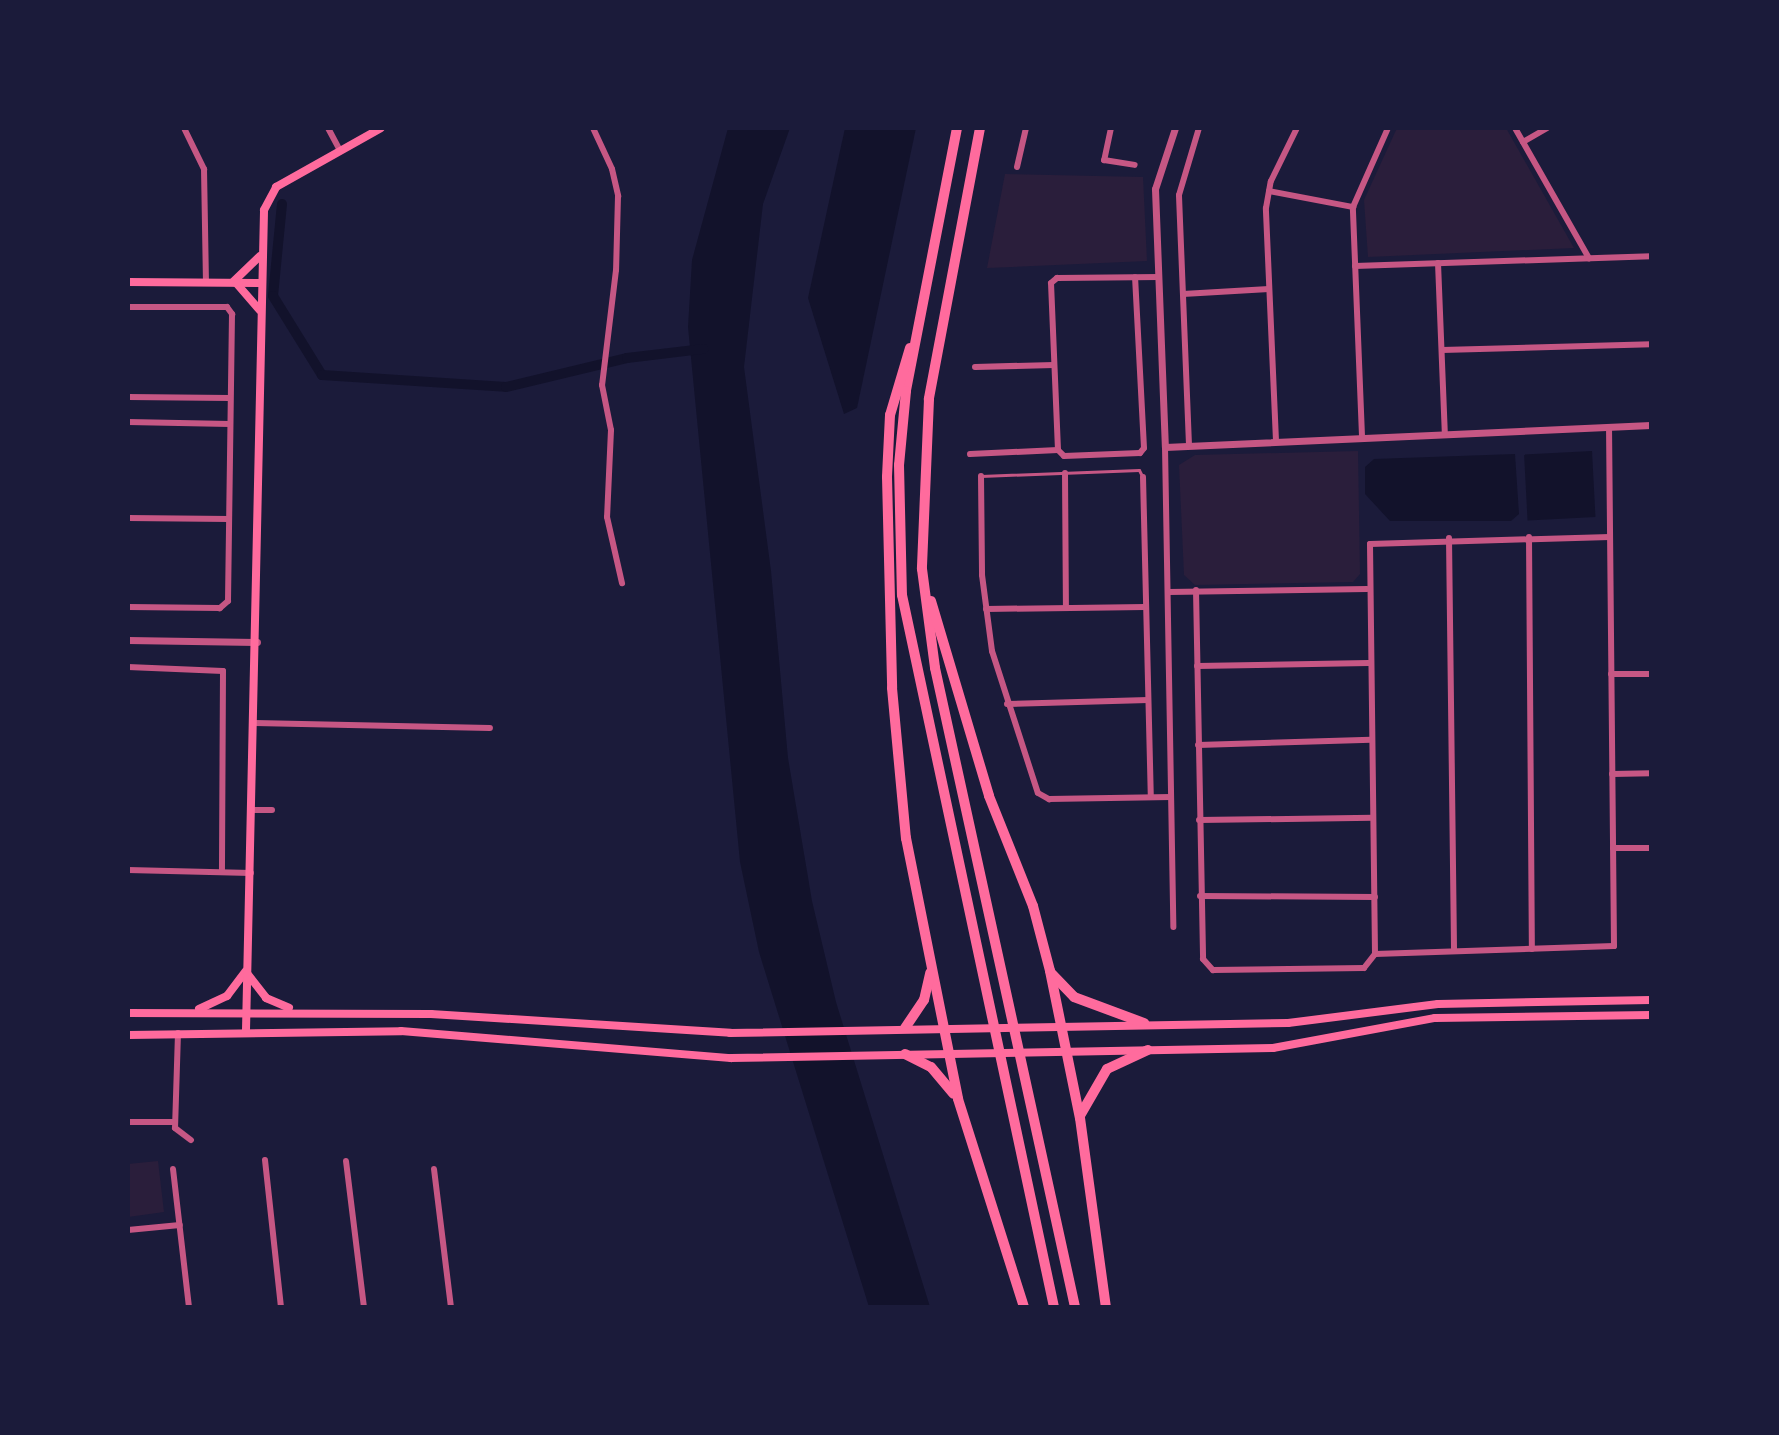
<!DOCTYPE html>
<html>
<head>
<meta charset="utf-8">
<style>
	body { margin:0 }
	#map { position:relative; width:1779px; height:1435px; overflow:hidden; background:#1b1b3a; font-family:Helvetica,sans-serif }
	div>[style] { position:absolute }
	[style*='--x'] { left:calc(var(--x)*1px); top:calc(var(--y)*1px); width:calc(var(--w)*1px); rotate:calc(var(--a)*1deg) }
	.green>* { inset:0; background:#2a1e3b }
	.water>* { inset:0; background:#12122b; transform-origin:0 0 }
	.canal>* { height:10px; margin:-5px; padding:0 5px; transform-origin:5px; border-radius:5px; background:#12122b }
	.service>* { height:3px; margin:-1.5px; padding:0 1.5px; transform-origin:1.5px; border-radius:1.5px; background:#c65784 }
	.minor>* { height:6px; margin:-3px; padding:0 3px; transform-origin:3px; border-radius:3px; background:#c65784 }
	.tertiary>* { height:7px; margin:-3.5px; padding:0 3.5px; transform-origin:3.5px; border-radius:3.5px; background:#c65784 }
	.secondary>* { height:8px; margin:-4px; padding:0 4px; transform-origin:4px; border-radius:4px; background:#ff6b9d }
	.motorway>* { height:10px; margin:-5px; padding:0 5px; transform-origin:5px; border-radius:5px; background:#ff6b9d }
	span { translate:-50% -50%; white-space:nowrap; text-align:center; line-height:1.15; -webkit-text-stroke:8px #1b1b3a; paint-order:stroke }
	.frame { position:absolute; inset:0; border:130px solid #1b1b3a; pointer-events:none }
</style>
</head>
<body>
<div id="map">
	<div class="green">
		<div style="clip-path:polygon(1397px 128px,1506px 128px,1574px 248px,1368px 257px,1364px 200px)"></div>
		<div style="clip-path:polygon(1005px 174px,1143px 177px,1147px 261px,987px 268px)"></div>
		<div style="clip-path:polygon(1358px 451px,1360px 574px,1353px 582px,1195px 585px,1184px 575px,1179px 465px,1195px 455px)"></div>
		<div style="clip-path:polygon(158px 1161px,164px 1212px,128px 1217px,128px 1164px)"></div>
	</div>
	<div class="water">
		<div style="clip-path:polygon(728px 128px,790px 128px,763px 204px,744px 367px,771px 571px,788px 758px,812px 901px,836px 1002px,930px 1307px,869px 1307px,759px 952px,740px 862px,688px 327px,692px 260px)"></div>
		<div style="clip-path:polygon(845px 128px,916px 128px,857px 408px,844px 414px,808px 298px)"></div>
		<div style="left:1592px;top:451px;width:66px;height:68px;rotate:87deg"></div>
		<div style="clip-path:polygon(1515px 454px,1519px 514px,1511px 521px,1390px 521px,1365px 494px,1365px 467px,1374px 459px)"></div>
	</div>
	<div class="canal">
		<div style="--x:282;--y:204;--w:92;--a:95.6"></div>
		<div style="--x:273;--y:296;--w:93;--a:58.2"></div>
		<div style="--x:322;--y:375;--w:184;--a:3.7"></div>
		<div style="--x:506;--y:387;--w:124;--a:-13.5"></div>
		<div style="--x:627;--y:358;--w:77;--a:-6.8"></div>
	</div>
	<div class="service">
		<div style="--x:981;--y:476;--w:158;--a:-2.2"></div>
		<div style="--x:1139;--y:470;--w:7;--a:63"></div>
	</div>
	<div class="minor">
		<div style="--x:184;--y:128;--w:46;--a:64"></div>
		<div style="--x:204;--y:169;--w:113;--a:89"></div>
		<div style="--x:328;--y:128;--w:24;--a:62"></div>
		<div style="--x:593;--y:128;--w:45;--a:65.1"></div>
		<div style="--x:612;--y:169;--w:28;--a:77"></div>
		<div style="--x:618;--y:196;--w:74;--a:91.5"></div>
		<div style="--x:616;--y:270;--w:116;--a:96.9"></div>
		<div style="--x:602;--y:385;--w:46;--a:78.7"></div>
		<div style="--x:611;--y:430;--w:87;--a:92.6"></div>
		<div style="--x:607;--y:517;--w:68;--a:77.2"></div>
		<div style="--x:1111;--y:128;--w:33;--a:102"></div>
		<div style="--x:1104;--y:160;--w:31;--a:9"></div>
		<div style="--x:1515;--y:128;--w:150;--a:60.4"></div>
		<div style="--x:1523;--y:142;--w:28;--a:-30"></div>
		<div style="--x:1017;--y:167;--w:40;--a:-77"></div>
		<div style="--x:1269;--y:191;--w:86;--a:10.8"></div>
		<div style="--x:1438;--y:263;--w:172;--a:87.7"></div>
		<div style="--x:1355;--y:266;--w:296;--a:-1.9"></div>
		<div style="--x:1183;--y:294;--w:86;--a:-3.3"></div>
		<div style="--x:128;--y:307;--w:99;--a:0"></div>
		<div style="--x:227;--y:307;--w:9;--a:54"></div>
		<div style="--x:232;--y:314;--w:287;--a:90.8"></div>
		<div style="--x:228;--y:601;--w:11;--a:139"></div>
		<div style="--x:220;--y:608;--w:92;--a:-179.4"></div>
		<div style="--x:1442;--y:350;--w:209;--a:-1.6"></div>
		<div style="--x:975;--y:367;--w:79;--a:-1.5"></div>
		<div style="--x:128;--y:397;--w:102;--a:0.6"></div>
		<div style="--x:128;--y:422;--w:102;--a:1.1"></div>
		<div style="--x:1362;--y:436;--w:229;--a:-92.3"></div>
		<div style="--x:1353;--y:207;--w:86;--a:-66.1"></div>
		<div style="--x:1276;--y:441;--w:233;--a:-92.5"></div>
		<div style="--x:1266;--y:208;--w:27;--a:-80"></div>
		<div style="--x:1271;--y:181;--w:59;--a:-63.9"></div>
		<div style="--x:1189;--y:445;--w:250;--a:-92.3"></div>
		<div style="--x:1179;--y:195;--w:70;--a:-73.4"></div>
		<div style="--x:1165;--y:447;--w:480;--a:89"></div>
		<div style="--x:1058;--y:450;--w:8;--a:45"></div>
		<div style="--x:1064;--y:456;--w:76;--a:-2.3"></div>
		<div style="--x:1140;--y:453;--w:6;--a:-51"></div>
		<div style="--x:1144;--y:448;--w:171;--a:-93"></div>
		<div style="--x:970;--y:454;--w:88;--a:-2.6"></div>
		<div style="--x:1058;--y:450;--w:167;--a:-92.4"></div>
		<div style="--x:1051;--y:283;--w:8;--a:-40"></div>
		<div style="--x:1057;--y:278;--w:102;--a:-0.6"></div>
		<div style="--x:1065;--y:473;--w:135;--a:89.6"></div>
		<div style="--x:981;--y:476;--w:99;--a:89.4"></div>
		<div style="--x:982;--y:575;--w:77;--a:82.5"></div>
		<div style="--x:992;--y:651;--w:149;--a:72.1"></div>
		<div style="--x:1038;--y:793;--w:13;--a:29"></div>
		<div style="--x:1049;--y:799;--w:122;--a:-0.9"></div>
		<div style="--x:1143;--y:477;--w:320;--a:88.6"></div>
		<div style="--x:128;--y:518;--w:101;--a:0.6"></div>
		<div style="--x:1529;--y:537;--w:412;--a:89.6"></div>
		<div style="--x:1449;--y:538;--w:413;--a:89.3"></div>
		<div style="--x:1196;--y:590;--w:369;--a:88.9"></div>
		<div style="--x:1203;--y:959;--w:15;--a:48"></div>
		<div style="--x:1213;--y:970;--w:151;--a:-0.8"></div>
		<div style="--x:1364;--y:968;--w:18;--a:-52"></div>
		<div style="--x:1169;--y:592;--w:198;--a:-0.9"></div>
		<div style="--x:986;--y:609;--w:159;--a:-0.7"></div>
		<div style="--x:1197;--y:666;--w:172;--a:-1"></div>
		<div style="--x:128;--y:667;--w:95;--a:2.4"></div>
		<div style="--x:223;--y:671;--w:201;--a:90.3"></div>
		<div style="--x:1611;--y:674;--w:40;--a:0"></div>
		<div style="--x:1007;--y:704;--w:141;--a:-1.6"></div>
		<div style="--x:255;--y:723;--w:235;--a:1.2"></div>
		<div style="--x:1198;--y:745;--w:173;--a:-1.7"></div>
		<div style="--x:1612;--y:774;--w:39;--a:-1"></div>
		<div style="--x:253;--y:810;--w:19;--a:0"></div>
		<div style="--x:1199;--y:820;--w:174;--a:-0.7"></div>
		<div style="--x:1613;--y:848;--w:38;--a:0"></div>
		<div style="--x:128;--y:870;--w:123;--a:1.4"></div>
		<div style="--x:1200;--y:896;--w:175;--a:0.3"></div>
		<div style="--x:1375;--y:954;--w:239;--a:-1.9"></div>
		<div style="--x:1614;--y:946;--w:518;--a:-90.55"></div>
		<div style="--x:1375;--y:954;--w:410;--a:-90.7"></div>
		<div style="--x:1370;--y:544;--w:240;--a:-1.7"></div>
		<div style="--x:178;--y:1033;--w:95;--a:91.8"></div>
		<div style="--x:175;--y:1128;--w:20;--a:37"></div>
		<div style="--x:128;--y:1122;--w:47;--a:0"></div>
		<div style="--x:265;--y:1160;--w:148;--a:83.8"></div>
		<div style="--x:346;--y:1161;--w:147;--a:83"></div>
		<div style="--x:173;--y:1169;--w:139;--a:83.4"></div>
		<div style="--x:434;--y:1169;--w:139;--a:83"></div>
		<div style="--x:128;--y:1230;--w:52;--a:-5.5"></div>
	</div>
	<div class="tertiary">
		<div style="--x:1175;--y:128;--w:64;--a:108.2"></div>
		<div style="--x:1155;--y:189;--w:258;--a:87.8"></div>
		<div style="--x:1165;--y:447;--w:486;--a:-2.6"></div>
		<div style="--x:128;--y:640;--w:129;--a:0.9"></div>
	</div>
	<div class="secondary">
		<div style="--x:128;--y:282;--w:132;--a:0.4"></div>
		<div style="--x:233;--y:282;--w:37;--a:-44"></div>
		<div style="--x:237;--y:284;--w:35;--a:49"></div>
		<div style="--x:246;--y:972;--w:33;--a:52"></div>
		<div style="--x:266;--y:998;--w:25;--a:23"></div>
		<div style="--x:199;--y:1009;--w:31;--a:-25"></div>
		<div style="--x:227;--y:996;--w:31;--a:-53"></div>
		<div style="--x:128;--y:1013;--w:303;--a:0.2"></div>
		<div style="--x:431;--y:1014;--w:300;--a:3.6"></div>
		<div style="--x:730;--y:1033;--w:558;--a:-1.03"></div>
		<div style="--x:1288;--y:1023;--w:151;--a:-7.2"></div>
		<div style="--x:1438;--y:1004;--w:213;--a:-1.1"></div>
		<div style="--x:246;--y:1030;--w:820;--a:-88.74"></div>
		<div style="--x:264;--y:210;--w:26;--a:-62"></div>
		<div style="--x:276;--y:187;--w:120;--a:-29.3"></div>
		<div style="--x:128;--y:1035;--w:273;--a:-0.8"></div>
		<div style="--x:401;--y:1031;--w:331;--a:4.7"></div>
		<div style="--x:731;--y:1058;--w:542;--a:-1.06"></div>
		<div style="--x:1273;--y:1048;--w:165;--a:-10.5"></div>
		<div style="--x:1435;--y:1018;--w:216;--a:-0.8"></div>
	</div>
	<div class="motorway">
		<div style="--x:957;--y:128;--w:268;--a:101"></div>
		<div style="--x:906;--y:391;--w:74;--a:95.4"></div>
		<div style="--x:899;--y:465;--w:130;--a:88.7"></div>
		<div style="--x:902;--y:595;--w:728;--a:77.95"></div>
		<div style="--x:980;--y:128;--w:276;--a:100.7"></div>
		<div style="--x:929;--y:399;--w:170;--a:92.4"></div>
		<div style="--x:922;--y:569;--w:100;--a:82.5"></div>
		<div style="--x:935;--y:668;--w:654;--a:77.64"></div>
		<div style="--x:910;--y:348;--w:70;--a:106.6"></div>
		<div style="--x:890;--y:415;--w:62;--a:92.8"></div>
		<div style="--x:887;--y:477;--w:211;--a:88.6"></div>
		<div style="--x:892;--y:688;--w:151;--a:84.7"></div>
		<div style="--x:906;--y:838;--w:266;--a:78.7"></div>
		<div style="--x:958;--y:1099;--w:218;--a:72.4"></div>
		<div style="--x:931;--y:601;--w:203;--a:73.4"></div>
		<div style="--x:989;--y:796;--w:118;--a:68.2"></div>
		<div style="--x:1033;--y:906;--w:67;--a:75.3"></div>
		<div style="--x:1050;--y:971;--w:150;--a:78.5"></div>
		<div style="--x:1080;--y:1118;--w:191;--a:82.2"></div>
		<div style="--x:1051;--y:973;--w:33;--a:46"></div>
		<div style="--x:1074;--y:997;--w:75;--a:20.4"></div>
		<div style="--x:905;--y:1028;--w:34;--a:-56"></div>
		<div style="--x:924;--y:1000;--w:28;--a:-77"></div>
		<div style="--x:905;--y:1054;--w:29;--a:27"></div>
		<div style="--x:931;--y:1067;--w:35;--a:50"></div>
		<div style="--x:1081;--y:1114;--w:52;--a:-60"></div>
		<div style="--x:1107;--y:1069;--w:45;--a:-24.9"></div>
	</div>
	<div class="frame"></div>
</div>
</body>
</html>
